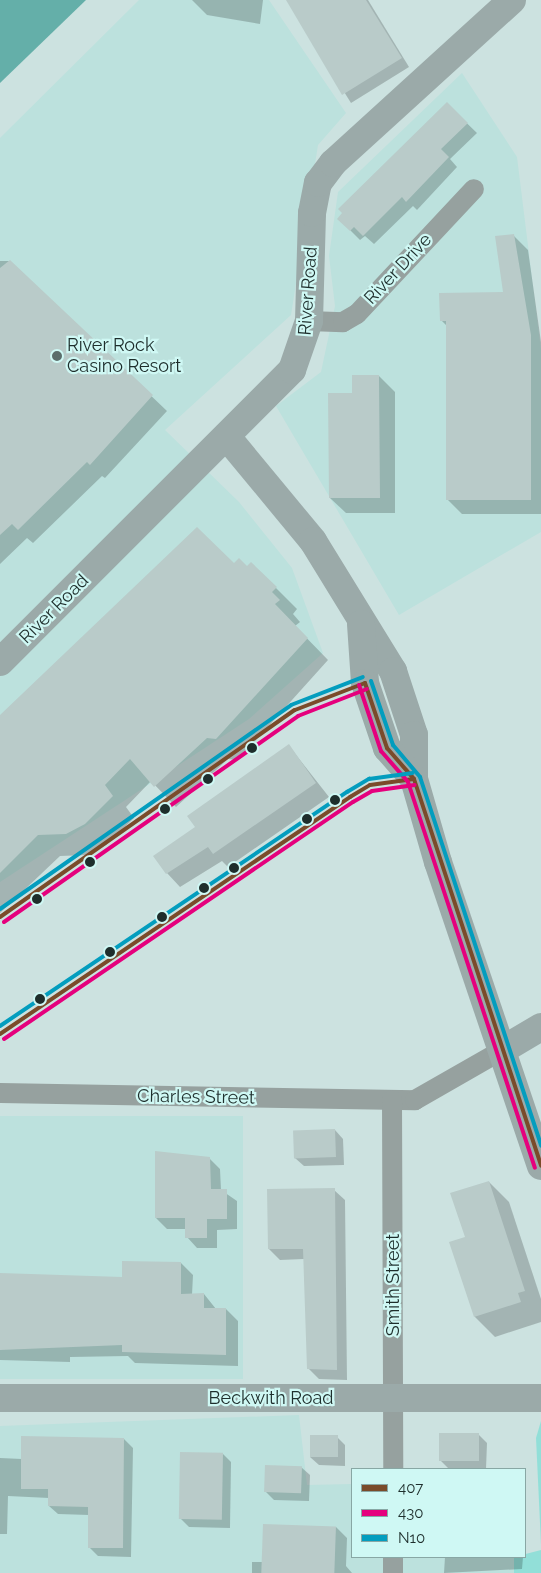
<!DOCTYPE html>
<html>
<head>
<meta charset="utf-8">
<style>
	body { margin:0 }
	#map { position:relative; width:541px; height:1573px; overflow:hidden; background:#cce2e0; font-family:Raleway,sans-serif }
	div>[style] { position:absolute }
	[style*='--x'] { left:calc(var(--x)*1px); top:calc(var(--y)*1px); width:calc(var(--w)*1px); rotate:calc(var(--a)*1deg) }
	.built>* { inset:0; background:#bce1dd; transform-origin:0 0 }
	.green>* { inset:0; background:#92dfd8 }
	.water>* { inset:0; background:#64afa9 }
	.shadow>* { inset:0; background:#0003 }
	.building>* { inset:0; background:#b9cbc9; transform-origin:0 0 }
	.street>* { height:20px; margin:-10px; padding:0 10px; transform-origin:10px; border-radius:10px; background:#96a19f }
	.secondary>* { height:28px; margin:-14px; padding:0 14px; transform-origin:14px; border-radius:14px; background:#9baaa9 }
	.bus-1>* { height:4px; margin:-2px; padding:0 2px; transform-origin:2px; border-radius:2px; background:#7a4b2a }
	.bus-2>* { height:4px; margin:-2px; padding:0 2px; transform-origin:2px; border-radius:2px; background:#e5007d }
	.bus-3>* { height:4px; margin:-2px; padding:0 2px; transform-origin:2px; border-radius:2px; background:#039dbe }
	.dots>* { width:14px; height:14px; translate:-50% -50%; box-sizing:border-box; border:2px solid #cff8f4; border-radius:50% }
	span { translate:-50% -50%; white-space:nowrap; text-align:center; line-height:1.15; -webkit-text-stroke:4.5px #cff8f4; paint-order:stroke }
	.street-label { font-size:18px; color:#1e2e2c }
	.poi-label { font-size:18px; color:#1e2e2c }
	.left { translate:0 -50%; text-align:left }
	.legend { position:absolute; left:351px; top:1468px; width:175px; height:90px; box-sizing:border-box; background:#cff8f4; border:1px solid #88a7a4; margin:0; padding:6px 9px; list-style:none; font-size:15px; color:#1e2e2c }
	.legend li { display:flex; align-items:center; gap:10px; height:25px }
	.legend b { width:25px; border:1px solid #88a7a4 }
</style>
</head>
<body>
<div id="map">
	<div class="built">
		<div style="clip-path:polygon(139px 0,269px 0,346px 113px,318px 145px,291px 315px,165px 430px,239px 502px,292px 568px,323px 653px,249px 719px,0 882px,0 138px)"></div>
		<div style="clip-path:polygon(462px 73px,517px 157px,541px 350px,541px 532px,399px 615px,276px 406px,321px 372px,335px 306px,329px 256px,338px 192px)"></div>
		<div style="left:243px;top:1116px;width:263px;height:243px;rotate:90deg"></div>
		<div style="clip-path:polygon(299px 1415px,307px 1485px,352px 1484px,352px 1557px,518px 1557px,518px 1573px,0 1573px,0 1426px)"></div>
	</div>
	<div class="green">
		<div style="clip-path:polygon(541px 1421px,541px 1544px,536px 1438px)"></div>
		<div style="clip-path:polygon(541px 1550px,541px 1573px,514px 1573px,514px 1557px)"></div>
	</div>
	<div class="water">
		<div style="clip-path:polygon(0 0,86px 0,0 83px)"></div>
	</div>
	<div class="shadow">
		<div style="clip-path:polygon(192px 0,263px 0,260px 24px,207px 15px)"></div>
		<div style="clip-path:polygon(287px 0,368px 0,409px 67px,351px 103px)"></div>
		<div style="clip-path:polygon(447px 104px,477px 133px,450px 159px,457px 167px,417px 210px,413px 206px,374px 244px,365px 236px,360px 240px,339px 219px)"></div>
		<div style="clip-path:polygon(513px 235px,528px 250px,541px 342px,541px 514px,462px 514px,447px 499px,447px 326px,441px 320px,505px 294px)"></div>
		<div style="clip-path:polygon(0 261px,10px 261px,167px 411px,105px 478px,102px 476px,33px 543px,27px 538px,0 564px)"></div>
		<div style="clip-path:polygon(379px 376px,395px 392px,395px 513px,346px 513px,330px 498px)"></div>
		<div style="clip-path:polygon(234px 564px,276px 588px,297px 609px,293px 614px,300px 622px,295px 626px,328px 660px,238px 760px,228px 759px,176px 807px,151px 781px,126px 807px,134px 818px,106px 845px,87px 855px,60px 856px,0 913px,0 717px)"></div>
		<div style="clip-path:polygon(289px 746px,329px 797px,228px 867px,222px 861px,180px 887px,167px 873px,197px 827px)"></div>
		<div style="clip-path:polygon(335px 1130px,343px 1139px,344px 1165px,304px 1166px,295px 1158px)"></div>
		<div style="clip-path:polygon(209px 1158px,220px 1169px,221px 1190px,237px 1201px,237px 1229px,217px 1230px,217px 1248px,197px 1248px,187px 1237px,186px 1229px,167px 1229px,156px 1218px)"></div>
		<div style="clip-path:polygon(489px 1182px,509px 1202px,541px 1299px,541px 1322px,495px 1337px,475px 1317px,466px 1238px)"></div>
		<div style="clip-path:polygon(334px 1190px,345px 1200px,347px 1380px,319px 1379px,308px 1368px,304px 1259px,280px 1260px,269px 1249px)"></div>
		<div style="clip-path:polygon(181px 1263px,193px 1275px,192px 1295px,204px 1294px,216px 1309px,226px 1309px,238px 1321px,238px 1366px,135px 1363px,128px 1356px,70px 1357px,70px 1362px,0 1360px,0 1274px,123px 1278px)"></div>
		<div style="clip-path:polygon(478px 1434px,487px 1443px,486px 1469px,449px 1469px,440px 1460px)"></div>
		<div style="clip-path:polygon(337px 1437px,345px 1445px,345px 1466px,319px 1465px,310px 1457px)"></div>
		<div style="clip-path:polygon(124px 1439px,133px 1448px,131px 1557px,98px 1556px,89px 1547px,89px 1515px,58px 1514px,49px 1506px,49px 1498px,8px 1496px,7px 1534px,0 1534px,0 1458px,22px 1459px)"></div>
		<div style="clip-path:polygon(223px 1454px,231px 1462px,230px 1528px,189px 1527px,181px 1519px)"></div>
		<div style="clip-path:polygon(301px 1467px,310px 1475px,309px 1501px,274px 1500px,266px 1492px)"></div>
		<div style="clip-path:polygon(336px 1527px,347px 1538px,346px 1566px,352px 1573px,252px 1573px,252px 1562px,264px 1562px)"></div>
		<div style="clip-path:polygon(445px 1557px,523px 1557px,522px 1569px,444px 1573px)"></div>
	</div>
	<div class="building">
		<div style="clip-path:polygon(286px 0,366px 0,402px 58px,342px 95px)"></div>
		<div style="clip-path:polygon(447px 102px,468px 123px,441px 149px,449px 157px,406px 202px,402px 197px,363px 236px,354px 227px,350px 231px,337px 219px,342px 213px,338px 209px)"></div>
		<div style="clip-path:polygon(514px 234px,531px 335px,531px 500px,446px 500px,446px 321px,440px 321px,439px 293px,503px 292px,495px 236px)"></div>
		<div style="clip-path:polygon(10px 260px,153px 395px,90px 465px,87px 462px,18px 530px,12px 524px,0 535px,0 268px)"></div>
		<div style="clip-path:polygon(352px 375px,379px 375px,380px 498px,329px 498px,328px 393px,352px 393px)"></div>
		<div style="clip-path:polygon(197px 527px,234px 563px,239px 558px,247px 566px,251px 562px,277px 587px,272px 592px,280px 600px,275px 604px,308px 638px,216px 739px,207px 738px,154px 787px,130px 759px,105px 785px,113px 796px,85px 824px,66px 834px,38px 835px,0 873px,0 715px)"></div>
		<div style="clip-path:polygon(289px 744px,316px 783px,213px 854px,208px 847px,166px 874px,153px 856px,195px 827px,187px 816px)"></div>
		<div style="left:335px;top:1129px;width:28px;height:42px;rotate:88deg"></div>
		<div style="clip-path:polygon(155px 1151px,210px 1157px,211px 1189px,227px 1189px,227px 1219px,207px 1219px,207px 1238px,185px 1238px,185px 1218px,155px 1218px)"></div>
		<div style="clip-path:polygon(489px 1181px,525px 1291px,518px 1293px,521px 1302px,474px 1317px,449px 1242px,465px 1237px,450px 1193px)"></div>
		<div style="clip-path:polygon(335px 1188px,337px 1370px,307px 1369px,303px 1249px,268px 1249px,267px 1189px)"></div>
		<div style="clip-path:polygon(122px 1261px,181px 1262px,181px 1294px,204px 1293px,204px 1308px,226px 1308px,226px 1355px,122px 1352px,122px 1345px,0 1350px,0 1273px,122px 1277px)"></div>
		<div style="left:439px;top:1433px;width:40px;height:28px"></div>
		<div style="left:310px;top:1435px;width:28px;height:22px"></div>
		<div style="clip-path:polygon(21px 1436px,124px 1438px,123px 1548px,88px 1548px,88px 1507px,48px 1506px,48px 1489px,21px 1489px)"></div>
		<div style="left:180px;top:1452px;width:43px;height:67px;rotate:1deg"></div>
		<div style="left:265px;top:1465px;width:37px;height:27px;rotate:2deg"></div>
		<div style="left:263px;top:1524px;width:73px;height:49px;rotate:2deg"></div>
	</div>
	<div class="street">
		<div style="--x:309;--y:321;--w:34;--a:2"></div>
		<div style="--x:343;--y:322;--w:16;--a:-30"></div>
		<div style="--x:357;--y:314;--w:171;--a:-46.9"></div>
		<div style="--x:0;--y:1093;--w:415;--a:1"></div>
		<div style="--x:415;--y:1100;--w:103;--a:-29.8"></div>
		<div style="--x:392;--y:1100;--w:369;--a:89.8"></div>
		<div style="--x:393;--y:1557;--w:16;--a:90"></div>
	</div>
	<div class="secondary">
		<div style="--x:227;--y:437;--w:135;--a:50.4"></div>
		<div style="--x:313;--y:541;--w:153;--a:58.4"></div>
		<div style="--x:393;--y:671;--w:67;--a:71.8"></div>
		<div style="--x:414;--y:735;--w:44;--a:90"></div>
		<div style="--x:414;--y:779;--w:86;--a:73.9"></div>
		<div style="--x:438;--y:862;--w:321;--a:71.3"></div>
		<div style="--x:361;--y:624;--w:59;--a:86.1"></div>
		<div style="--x:365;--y:683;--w:69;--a:71.3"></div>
		<div style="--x:387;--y:748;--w:41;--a:48.9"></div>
		<div style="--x:0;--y:662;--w:413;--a:-45"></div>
		<div style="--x:292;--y:370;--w:52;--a:-70.9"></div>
		<div style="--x:309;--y:321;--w:108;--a:-88.4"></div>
		<div style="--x:312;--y:213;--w:31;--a:-79"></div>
		<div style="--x:318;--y:183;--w:25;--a:-53"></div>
		<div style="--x:333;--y:163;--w:242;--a:-42.3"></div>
		<div style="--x:504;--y:1049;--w:43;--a:-30.7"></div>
		<div style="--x:0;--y:1398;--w:541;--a:0"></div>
	</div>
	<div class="bus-1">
		<div style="--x:365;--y:683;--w:69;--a:71.3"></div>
		<div style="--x:387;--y:748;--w:41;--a:48.9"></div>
		<div style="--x:414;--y:779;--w:407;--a:71.8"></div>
		<div style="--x:0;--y:917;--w:360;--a:-35.1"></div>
		<div style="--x:295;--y:710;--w:75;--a:-21.1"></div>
		<div style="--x:0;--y:1034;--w:423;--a:-34.1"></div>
		<div style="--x:350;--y:797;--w:23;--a:-31"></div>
		<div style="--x:370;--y:785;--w:44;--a:-7.8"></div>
	</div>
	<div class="bus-2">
		<div style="--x:359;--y:685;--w:70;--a:71.6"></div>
		<div style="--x:381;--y:751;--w:41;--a:48.9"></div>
		<div style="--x:408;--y:782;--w:406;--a:71.8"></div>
		<div style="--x:4;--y:922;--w:359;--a:-35"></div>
		<div style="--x:298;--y:716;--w:74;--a:-21.4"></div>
		<div style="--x:4;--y:1039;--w:422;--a:-34.2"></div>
		<div style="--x:353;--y:802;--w:22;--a:-30"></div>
		<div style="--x:372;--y:791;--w:43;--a:-7.9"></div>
	</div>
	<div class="bus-3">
		<div style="--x:371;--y:681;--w:68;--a:71"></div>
		<div style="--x:393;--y:745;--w:42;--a:49.8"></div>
		<div style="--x:420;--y:777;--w:388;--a:71.8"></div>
		<div style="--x:0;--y:909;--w:355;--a:-35"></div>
		<div style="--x:291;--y:705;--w:77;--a:-21.3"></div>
		<div style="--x:0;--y:1026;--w:419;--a:-34"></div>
		<div style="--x:347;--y:792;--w:26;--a:-31"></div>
		<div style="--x:369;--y:779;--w:44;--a:-7.8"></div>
	</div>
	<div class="dots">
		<div style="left:57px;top:356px;background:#5b6d6b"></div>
		<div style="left:252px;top:748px;background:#1e2e2c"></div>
		<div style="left:208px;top:779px;background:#1e2e2c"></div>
		<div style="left:335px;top:800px;background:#1e2e2c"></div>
		<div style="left:165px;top:809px;background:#1e2e2c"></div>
		<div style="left:307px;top:819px;background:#1e2e2c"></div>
		<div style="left:90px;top:862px;background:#1e2e2c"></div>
		<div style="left:234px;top:868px;background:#1e2e2c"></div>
		<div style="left:204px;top:888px;background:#1e2e2c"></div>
		<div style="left:37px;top:899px;background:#1e2e2c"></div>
		<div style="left:162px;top:917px;background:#1e2e2c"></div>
		<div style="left:110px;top:952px;background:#1e2e2c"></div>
		<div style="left:40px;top:999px;background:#1e2e2c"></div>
	</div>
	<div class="street-label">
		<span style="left:398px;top:269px;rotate:-47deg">River Drive</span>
		<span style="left:308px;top:291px;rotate:-86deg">River Road</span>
		<span style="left:54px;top:609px;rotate:-45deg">River Road</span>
		<span style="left:196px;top:1097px;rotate:1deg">Charles Street</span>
		<span style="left:393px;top:1285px;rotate:-90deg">Smith Street</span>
		<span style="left:271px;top:1398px">Beckwith Road</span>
	</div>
	<div class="poi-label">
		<span class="left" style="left:67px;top:356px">River Rock<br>Casino Resort</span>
	</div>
	<ul class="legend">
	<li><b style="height:6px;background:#7a4b2a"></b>407</li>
	<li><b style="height:6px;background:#e5007d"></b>430</li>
	<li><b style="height:6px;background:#039dbe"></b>N10</li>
	</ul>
</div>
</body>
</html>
